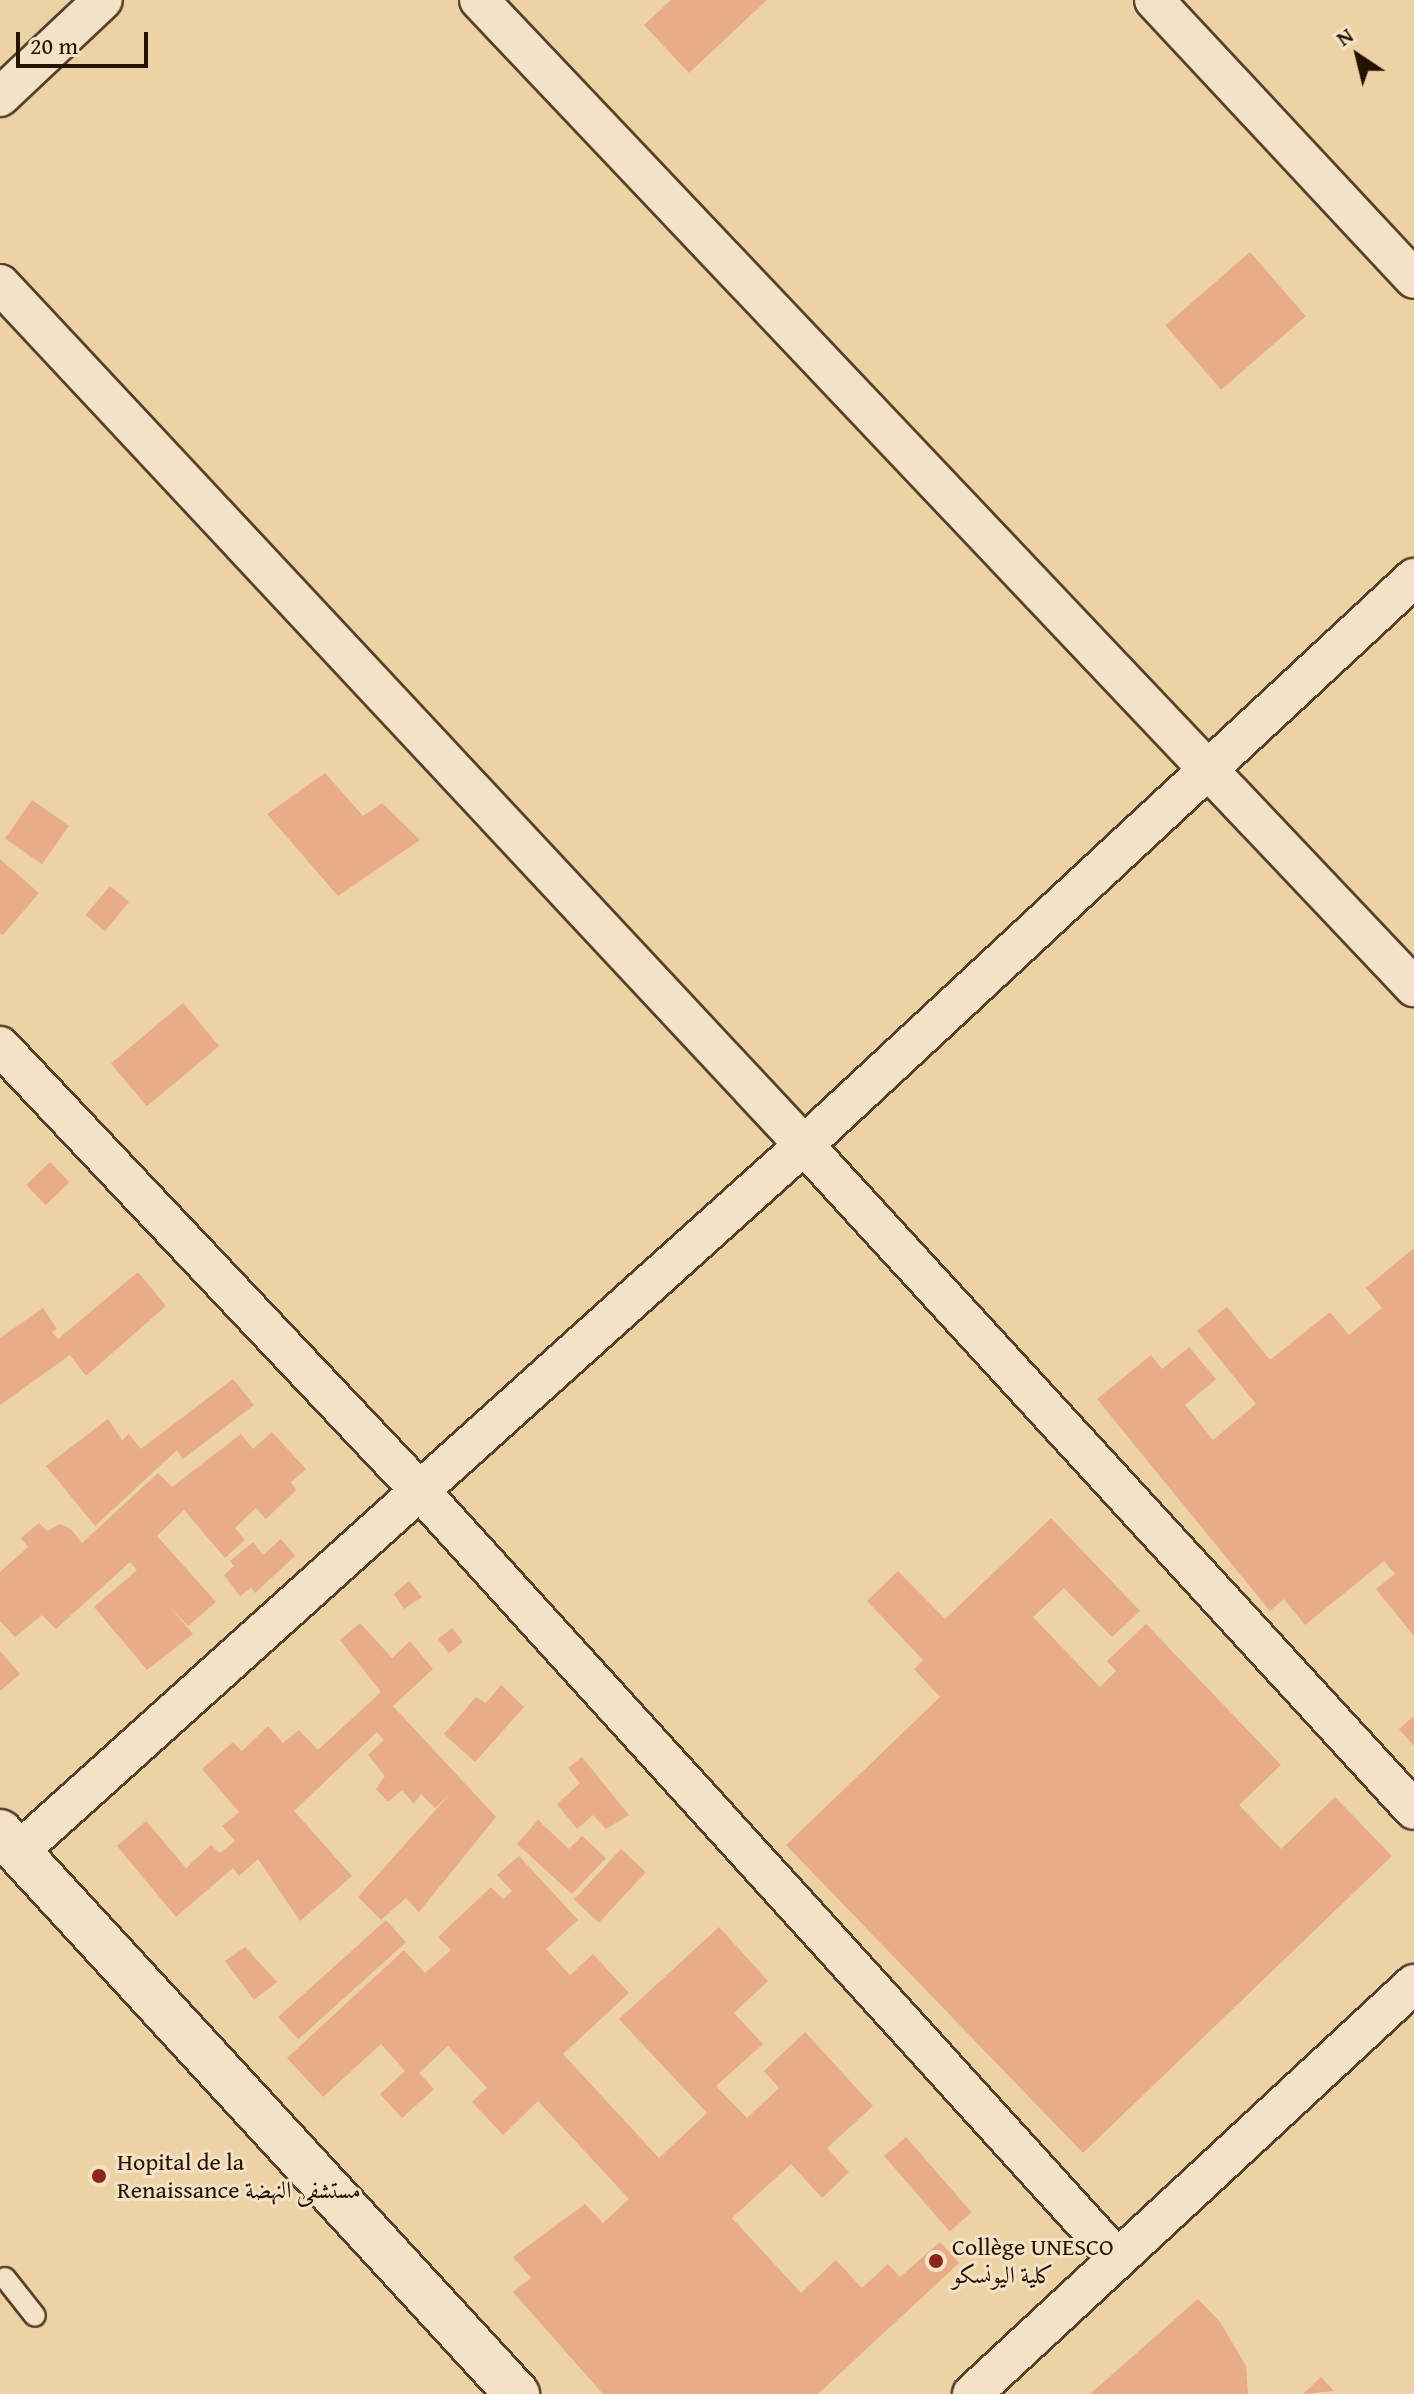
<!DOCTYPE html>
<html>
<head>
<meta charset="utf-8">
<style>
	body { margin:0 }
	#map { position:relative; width:1414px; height:2394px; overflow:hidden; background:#edd2a6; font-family:"Gentium Book Plus",Amiri,serif }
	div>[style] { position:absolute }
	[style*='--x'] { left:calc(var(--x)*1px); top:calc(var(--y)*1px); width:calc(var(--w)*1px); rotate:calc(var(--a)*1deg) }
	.building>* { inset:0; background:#e8ac88; transform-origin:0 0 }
	.roads { filter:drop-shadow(2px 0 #57422a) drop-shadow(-2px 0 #57422a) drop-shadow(0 2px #57422a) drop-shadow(0 -2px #57422a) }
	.service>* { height:20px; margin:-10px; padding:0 10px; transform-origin:10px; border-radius:10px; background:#f3e2c5 }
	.minor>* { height:38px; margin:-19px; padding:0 19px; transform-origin:19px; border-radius:19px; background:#f3e2c5 }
	.tertiary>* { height:44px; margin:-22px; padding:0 22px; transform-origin:22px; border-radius:22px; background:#f3e2c5 }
	.dots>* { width:22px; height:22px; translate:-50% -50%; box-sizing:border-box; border:4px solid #f3e2c5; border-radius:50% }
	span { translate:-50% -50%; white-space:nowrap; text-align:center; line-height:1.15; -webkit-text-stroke:6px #f3e2c5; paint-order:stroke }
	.poi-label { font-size:24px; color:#251200 }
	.left { translate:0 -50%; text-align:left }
	.north { position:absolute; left:1318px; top:16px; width:80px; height:80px; -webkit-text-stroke:6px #f3e2c5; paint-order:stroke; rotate:325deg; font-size:22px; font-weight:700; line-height:32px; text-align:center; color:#251200 }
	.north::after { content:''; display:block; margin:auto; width:28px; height:36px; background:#251200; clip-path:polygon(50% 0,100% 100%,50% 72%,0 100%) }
	.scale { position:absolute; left:16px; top:32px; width:132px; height:36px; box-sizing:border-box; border:4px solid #251200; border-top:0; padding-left:10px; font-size:24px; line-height:28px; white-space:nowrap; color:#251200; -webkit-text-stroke:6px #f3e2c5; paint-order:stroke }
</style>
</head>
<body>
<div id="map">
	<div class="building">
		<div style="clip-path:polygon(671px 0,767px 0,689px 73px,644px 25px)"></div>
		<div style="left:1250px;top:252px;width:85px;height:112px;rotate:49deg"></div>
		<div style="clip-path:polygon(325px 773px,363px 816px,382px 803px,420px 840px,338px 896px,267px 814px)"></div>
		<div style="left:32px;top:800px;width:45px;height:47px;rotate:35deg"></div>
		<div style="clip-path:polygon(0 859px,39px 893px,3px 935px,0 933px)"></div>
		<div style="left:110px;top:886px;width:25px;height:38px;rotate:40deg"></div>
		<div style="left:183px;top:1003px;width:56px;height:94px;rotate:50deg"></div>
		<div style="left:50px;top:1162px;width:28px;height:33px;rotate:46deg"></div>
		<div style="clip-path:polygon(1414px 1248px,1414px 1636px,1376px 1589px,1395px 1574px,1384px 1561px,1305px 1625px,1284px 1599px,1270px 1611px,1097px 1399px,1151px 1355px,1162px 1369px,1189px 1347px,1216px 1379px,1185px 1405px,1213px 1440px,1256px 1404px,1197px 1331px,1227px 1307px,1270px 1360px,1330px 1312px,1349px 1335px,1382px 1308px,1366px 1288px)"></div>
		<div style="clip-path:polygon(138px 1272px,166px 1306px,86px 1376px,70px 1355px,0 1405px,0 1338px,43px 1308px,57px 1329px,52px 1332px,58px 1339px)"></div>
		<div style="clip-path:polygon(233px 1379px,254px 1405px,183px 1459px,177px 1450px,95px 1526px,46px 1466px,108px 1419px,122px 1440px,129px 1434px,141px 1449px)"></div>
		<div style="clip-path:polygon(272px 1432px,306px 1469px,291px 1482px,296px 1490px,266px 1519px,256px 1508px,235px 1528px,245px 1540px,225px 1558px,184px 1510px,157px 1536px,216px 1602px,188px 1626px,169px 1606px,193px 1634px,147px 1670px,94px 1607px,137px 1570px,130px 1562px,56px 1629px,42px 1615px,15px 1637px,0 1621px,0 1572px,28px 1547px,21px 1538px,39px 1523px,47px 1531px,60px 1524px,71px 1529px,82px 1543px,158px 1473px,172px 1487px,241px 1434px,253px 1449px)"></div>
		<div style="clip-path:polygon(1051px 1518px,1140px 1611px,1112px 1637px,1064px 1588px,1033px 1617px,1100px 1687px,1116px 1671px,1107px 1661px,1146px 1624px,1281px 1765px,1239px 1805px,1281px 1849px,1335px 1797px,1392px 1856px,1083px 2153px,786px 1845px,940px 1697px,914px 1669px,923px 1660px,867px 1601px,898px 1571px,945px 1619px)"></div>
		<div style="clip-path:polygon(281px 1539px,295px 1556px,255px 1593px,251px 1588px,240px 1596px,224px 1575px,234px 1566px,230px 1561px,253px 1542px,263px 1555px)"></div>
		<div style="clip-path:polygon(409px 1581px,422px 1597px,404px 1609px,394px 1594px)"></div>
		<div style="clip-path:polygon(360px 1623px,392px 1658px,410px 1641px,433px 1669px,393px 1706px,496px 1817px,419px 1912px,406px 1898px,381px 1920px,358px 1897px,449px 1795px,435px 1808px,421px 1794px,414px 1804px,402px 1790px,388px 1802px,376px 1789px,385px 1776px,368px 1755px,384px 1740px,377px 1732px,294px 1811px,352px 1876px,300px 1921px,258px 1859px,239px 1876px,233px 1868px,176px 1917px,117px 1846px,146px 1821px,186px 1868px,211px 1845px,220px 1853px,235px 1841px,222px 1826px,239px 1812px,202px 1769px,233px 1742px,242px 1751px,268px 1726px,283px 1743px,299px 1730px,318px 1750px,381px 1692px,340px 1640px)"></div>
		<div style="left:452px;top:1628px;width:18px;height:18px;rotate:52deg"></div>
		<div style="clip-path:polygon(0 1651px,20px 1674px,0 1691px)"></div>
		<div style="clip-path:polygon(501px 1685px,524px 1707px,475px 1762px,444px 1734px,476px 1697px,486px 1703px)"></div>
		<div style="clip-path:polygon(1414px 1716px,1414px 1746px,1399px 1729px)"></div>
		<div style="clip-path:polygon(582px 1757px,629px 1815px,606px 1829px,593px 1815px,577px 1829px,557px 1804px,580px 1783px,568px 1768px)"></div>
		<div style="clip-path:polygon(538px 1820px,569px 1849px,582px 1836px,606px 1858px,572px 1894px,517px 1844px)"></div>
		<div style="left:621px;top:1849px;width:34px;height:69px;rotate:43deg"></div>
		<div style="clip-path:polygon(519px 1856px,578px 1920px,546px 1949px,570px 1975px,593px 1954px,629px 1993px,563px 2054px,659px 2158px,707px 2113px,619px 2019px,719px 1927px,768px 1981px,734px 2013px,763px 2044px,716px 2086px,747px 2118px,779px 2088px,764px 2071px,805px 2032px,873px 2106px,827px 2148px,849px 2172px,822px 2198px,791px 2164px,732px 2218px,801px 2293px,836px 2260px,862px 2288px,888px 2264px,900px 2277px,940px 2242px,959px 2263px,818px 2394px,603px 2394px,513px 2292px,531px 2278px,513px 2257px,585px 2204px,603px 2223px,629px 2199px,538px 2101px,503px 2135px,472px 2102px,487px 2088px,448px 2046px,419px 2073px,434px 2089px,402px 2118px,380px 2094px,405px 2071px,381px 2044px,323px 2097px,287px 2058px,404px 1950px,425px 1973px,451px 1950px,438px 1937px,491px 1887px,503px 1899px,512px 1891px,497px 1875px)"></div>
		<div style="left:386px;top:1920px;width:30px;height:145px;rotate:48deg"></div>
		<div style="clip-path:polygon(245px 1947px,277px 1982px,254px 2000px,225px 1961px)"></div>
		<div style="left:906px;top:2137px;width:100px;height:29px;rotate:49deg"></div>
		<div style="clip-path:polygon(1198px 2299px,1220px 2322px,1246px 2366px,1248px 2394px,1090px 2394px)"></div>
		<div style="clip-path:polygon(1321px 2377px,1334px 2391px,1303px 2394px)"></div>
	</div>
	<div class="roads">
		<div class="service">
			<div style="--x:5;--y:2278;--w:48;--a:51.7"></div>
		</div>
		<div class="minor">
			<div style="--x:479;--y:0;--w:1360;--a:46.55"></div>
			<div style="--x:1154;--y:0;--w:381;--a:47"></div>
			<div style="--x:0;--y:97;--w:141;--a:-43.3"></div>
			<div style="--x:0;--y:284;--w:1178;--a:46.96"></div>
			<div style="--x:804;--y:1145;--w:902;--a:47.47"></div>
			<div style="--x:0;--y:1046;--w:615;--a:46.65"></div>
			<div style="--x:422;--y:1493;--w:1032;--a:47.75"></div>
			<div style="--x:18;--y:1852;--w:1057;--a:-41.97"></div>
			<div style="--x:804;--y:1145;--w:833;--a:-42.91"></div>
			<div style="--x:972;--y:2394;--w:603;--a:-42.85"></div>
		</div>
		<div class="tertiary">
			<div style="--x:0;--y:1832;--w:764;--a:47.39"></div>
		</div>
	</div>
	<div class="dots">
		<div style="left:99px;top:2176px;background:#8f2418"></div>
		<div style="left:936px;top:2261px;background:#8f2418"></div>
	</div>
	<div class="poi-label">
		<span class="left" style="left:117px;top:2176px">Hopital de la<br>Renaissance مستشفى النهضة</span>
		<span class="left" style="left:952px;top:2261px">Collège UNESCO<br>كلية اليونسكو</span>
	</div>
	<div class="north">N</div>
	<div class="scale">20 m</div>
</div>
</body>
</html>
